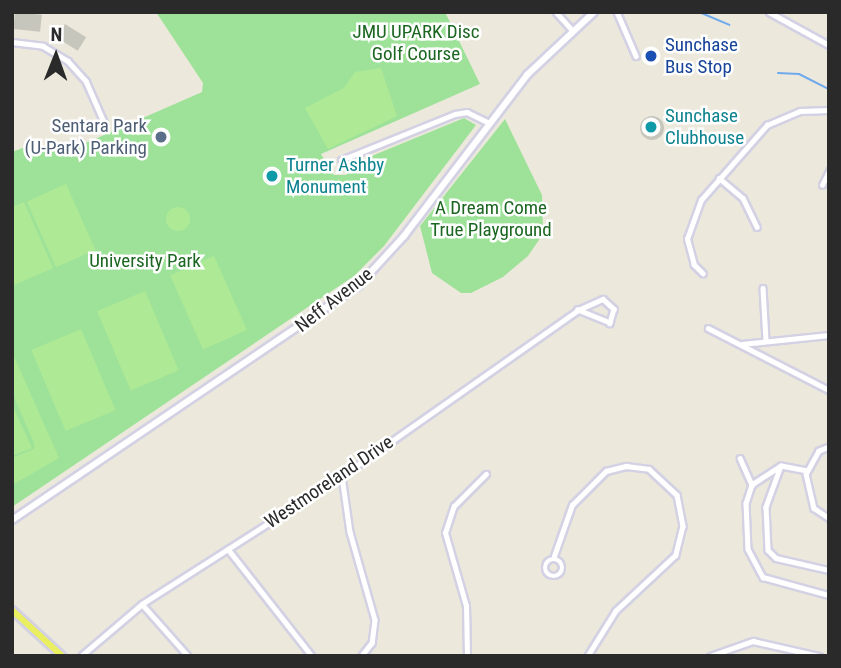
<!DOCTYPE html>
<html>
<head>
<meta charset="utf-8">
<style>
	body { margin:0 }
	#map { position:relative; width:841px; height:668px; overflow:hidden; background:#ece9dc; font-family:"Roboto Condensed",sans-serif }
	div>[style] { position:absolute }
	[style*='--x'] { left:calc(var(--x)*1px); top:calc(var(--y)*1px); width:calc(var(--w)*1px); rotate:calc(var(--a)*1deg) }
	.green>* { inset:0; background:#9ee299 }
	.pitch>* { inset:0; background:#aee995; transform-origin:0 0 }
	.round { border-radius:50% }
	.stream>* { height:2px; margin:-1px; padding:0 1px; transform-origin:1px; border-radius:1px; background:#70aaed }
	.building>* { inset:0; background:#c7c6bc; transform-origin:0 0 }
	.roads { filter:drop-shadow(2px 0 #d3d1e3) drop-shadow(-2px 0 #d3d1e3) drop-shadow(0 2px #d3d1e3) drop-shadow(0 -2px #d3d1e3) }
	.street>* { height:4.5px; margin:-2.25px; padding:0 2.25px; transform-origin:2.25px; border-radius:2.25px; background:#fff }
	.street>.ring { margin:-2.25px; padding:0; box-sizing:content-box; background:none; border:4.5px solid #fff; border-radius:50% }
	.secondary>* { height:6px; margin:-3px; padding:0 3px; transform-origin:3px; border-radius:3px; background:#fff }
	.primary>* { height:6px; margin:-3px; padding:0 3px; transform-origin:3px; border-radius:3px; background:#e9ef5e }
	.dots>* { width:19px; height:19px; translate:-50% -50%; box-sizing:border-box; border:4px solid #fff; border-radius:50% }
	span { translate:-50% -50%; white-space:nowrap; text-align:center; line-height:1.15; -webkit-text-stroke:5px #fff; paint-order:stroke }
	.park-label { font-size:19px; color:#1b6620 }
	.transit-label { font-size:19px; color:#164399 }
	.left { translate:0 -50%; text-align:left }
	.culture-label { font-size:19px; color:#0d838f }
	.service-label { font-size:19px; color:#4e5e75 }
	.right { translate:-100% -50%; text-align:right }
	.street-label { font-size:19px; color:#2a2a2a }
	.frame { position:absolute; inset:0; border:14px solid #2a2a2a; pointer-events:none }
	.north { position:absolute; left:21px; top:21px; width:70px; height:70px; -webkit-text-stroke:5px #fff; paint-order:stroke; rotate:1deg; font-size:19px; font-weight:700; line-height:28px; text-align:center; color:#2a2a2a }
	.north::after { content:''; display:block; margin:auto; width:24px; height:32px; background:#2a2a2a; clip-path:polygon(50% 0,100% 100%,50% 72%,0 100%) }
</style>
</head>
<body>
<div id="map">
	<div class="green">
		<div style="clip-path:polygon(156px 12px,445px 12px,480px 84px,321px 154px,334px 175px,346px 175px,357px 162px,464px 118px,476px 125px,384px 246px,354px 276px,12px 507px,12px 152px,25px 147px,72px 149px,202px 92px,203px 83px)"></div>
		<div style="clip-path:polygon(505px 119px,542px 195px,543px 234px,528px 256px,503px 277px,471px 293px,461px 293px,432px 273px,420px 226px)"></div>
	</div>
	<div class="pitch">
		<div style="clip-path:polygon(381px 68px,397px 116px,328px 149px,305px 108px,344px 88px,355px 72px)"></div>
		<div style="left:66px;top:184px;width:72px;height:43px;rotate:66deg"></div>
		<div style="clip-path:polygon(24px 202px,53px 268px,14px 285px,12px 207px)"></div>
		<div class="round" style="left:166px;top:207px;width:24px;height:24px"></div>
		<div style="left:214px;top:256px;width:81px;height:48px;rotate:66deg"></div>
		<div style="left:145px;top:291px;width:86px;height:52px;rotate:67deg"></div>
		<div style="left:81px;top:329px;width:88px;height:54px;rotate:67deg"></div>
		<div style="clip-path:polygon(12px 352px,59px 458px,12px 485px,12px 458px,34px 449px,34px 443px,12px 392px)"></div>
		<div style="clip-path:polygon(12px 405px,32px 448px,12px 456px)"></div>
	</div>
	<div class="stream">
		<div style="--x:699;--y:12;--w:33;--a:23"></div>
		<div style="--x:778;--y:73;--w:21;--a:3"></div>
		<div style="--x:799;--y:74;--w:34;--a:27"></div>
	</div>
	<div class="building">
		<div style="left:15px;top:12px;width:27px;height:17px;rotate:6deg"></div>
		<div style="left:65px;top:24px;width:25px;height:16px;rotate:32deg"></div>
		<div class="round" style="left:640px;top:116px;width:24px;height:24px"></div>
	</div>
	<div class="roads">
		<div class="street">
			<div style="--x:556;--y:12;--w:24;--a:48"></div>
			<div style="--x:617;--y:12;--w:48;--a:66.6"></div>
			<div style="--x:769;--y:12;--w:68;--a:28.8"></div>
			<div style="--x:12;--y:42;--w:31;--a:7"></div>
			<div style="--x:43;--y:46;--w:29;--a:31"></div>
			<div style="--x:68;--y:61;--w:27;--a:48"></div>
			<div style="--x:86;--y:81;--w:45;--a:66.3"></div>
			<div style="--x:341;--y:160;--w:123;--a:-22"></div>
			<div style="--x:455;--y:114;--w:12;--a:-9"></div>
			<div style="--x:467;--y:112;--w:25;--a:26"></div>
			<div style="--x:719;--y:178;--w:31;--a:40"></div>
			<div style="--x:743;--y:198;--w:32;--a:64"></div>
			<div style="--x:822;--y:185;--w:16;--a:-63"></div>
			<div style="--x:703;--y:274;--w:13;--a:-135"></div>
			<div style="--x:694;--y:265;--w:27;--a:-105"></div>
			<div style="--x:687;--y:239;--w:41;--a:-70.3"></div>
			<div style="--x:701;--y:200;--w:100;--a:-48.7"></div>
			<div style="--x:767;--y:125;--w:36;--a:-23"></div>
			<div style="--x:800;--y:111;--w:29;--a:-2"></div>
			<div style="--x:763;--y:288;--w:52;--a:86.7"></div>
			<div style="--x:603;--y:299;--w:15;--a:42"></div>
			<div style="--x:614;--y:309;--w:15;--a:106"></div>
			<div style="--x:610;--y:323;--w:35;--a:-158"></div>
			<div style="--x:578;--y:310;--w:27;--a:-24"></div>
			<div style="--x:708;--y:328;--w:136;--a:27.1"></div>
			<div style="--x:742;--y:344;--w:87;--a:-5.9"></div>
			<div style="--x:829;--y:447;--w:11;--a:158"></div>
			<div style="--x:819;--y:451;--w:26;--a:119"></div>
			<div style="--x:806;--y:474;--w:35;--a:77"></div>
			<div style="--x:814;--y:508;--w:18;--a:34"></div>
			<div style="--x:740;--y:458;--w:30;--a:66"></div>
			<div style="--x:781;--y:466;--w:44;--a:110.1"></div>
			<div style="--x:766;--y:507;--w:43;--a:87.3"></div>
			<div style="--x:768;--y:550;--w:11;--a:45"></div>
			<div style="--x:776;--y:558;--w:54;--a:12.8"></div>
			<div style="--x:807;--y:471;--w:26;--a:-169"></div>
			<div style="--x:781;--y:466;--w:35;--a:147"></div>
			<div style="--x:752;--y:485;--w:19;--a:108"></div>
			<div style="--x:746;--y:503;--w:46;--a:87.5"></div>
			<div style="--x:748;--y:549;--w:32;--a:62"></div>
			<div style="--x:763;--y:577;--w:68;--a:15.3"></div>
			<div style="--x:342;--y:476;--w:57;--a:81.9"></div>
			<div style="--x:350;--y:532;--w:91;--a:74.1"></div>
			<div style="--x:375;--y:620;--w:23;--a:97"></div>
			<div style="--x:372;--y:643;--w:16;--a:128"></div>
			<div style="--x:228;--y:549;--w:136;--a:51.9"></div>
			<div style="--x:554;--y:556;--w:54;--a:-70.6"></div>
			<div style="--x:572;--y:505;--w:48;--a:-45"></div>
			<div style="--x:606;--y:471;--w:21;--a:-14"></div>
			<div style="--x:626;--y:466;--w:23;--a:7"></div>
			<div style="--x:649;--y:469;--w:38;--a:43"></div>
			<div style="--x:677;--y:495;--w:32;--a:79"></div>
			<div style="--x:683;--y:526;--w:30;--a:104"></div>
			<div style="--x:676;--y:555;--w:82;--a:137"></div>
			<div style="--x:616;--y:611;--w:53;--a:121.9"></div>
			<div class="ring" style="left:545px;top:559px;width:13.5px;height:13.5px"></div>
			<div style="--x:142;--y:604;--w:69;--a:48.5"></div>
			<div style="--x:81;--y:656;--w:80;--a:-40.4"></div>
			<div style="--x:142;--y:604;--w:237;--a:-32.6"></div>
			<div style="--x:342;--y:476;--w:289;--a:-35.1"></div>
			<div style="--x:467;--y:656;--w:50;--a:-91.1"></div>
			<div style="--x:466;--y:606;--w:76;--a:-106"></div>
			<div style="--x:445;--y:533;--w:28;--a:-72"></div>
			<div style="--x:454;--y:506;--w:45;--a:-45"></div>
			<div style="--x:710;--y:656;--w:46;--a:-19.2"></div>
			<div style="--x:753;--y:641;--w:68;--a:12.8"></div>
		</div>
		<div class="secondary">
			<div style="--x:12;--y:520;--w:419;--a:-34.1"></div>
			<div style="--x:359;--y:285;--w:67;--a:-47.4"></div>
			<div style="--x:404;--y:236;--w:203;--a:-52.6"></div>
			<div style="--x:527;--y:75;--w:92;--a:-43.2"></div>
		</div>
		<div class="primary">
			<div style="--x:12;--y:610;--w:68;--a:42.6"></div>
		</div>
	</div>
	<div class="dots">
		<div style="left:651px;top:56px;background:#1a4fb4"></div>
		<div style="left:651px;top:127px;background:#0f9aa8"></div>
		<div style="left:161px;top:137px;background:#5c6f8a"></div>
		<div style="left:272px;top:176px;background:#0f9aa8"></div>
	</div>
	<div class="park-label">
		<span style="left:416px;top:43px">JMU UPARK Disc<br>Golf Course</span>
		<span style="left:491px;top:219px">A Dream Come<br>True Playground</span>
		<span style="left:145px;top:261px">University Park</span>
	</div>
	<div class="transit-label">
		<span class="left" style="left:665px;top:56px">Sunchase<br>Bus Stop</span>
	</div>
	<div class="culture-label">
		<span class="left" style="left:665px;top:127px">Sunchase<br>Clubhouse</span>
		<span class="left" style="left:286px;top:176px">Turner Ashby<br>Monument</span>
	</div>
	<div class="service-label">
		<span class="right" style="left:147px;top:137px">Sentara Park<br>(U-Park) Parking</span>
	</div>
	<div class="street-label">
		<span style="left:334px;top:300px;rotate:-38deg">Neff Avenue</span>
		<span style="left:329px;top:482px;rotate:-34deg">Westmoreland Drive</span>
	</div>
	<div class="frame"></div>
	<div class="north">N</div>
</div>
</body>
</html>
